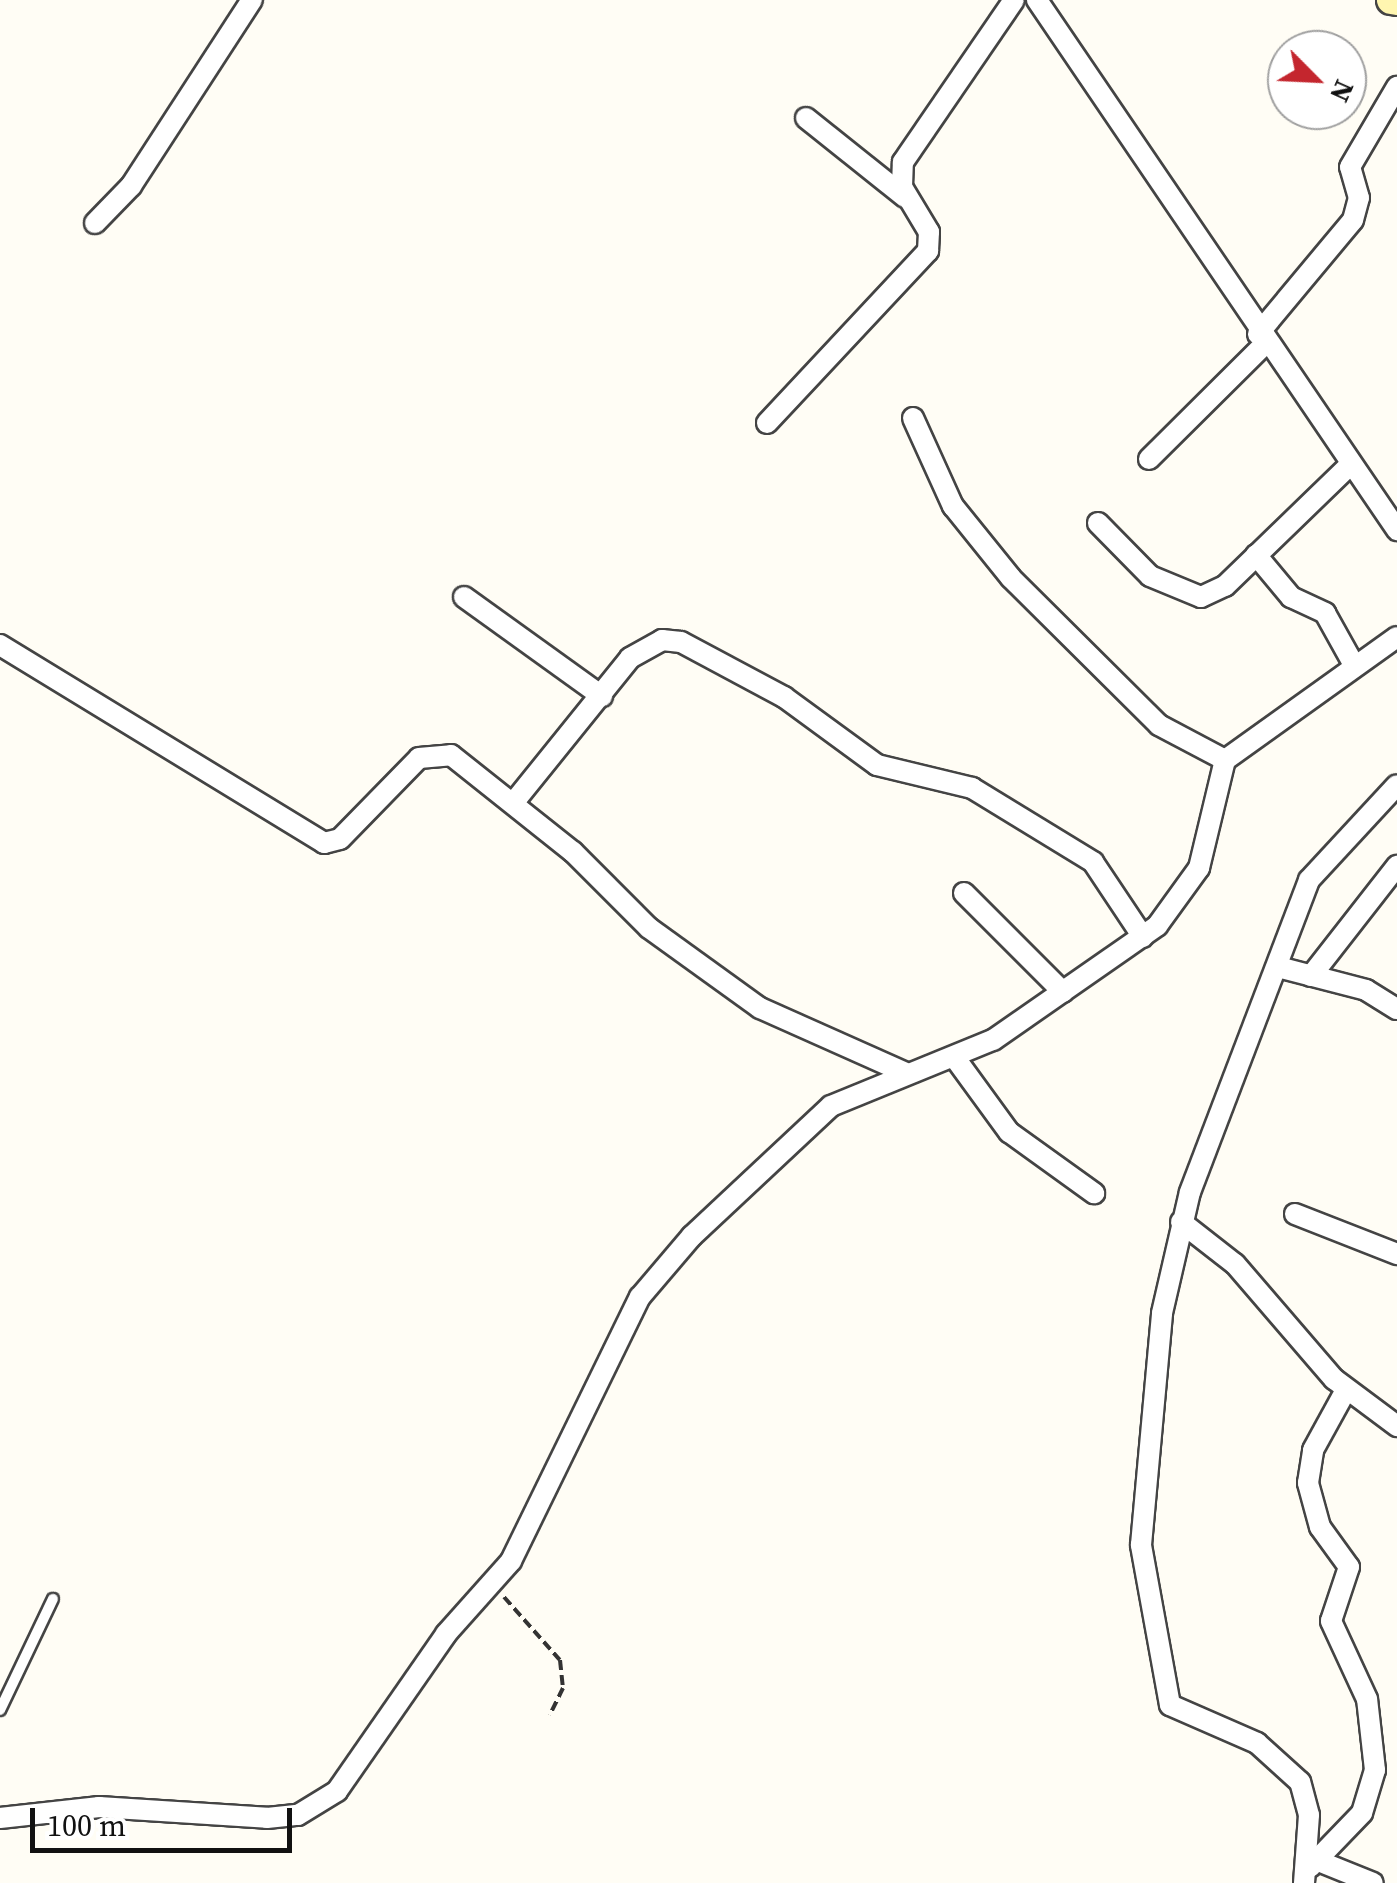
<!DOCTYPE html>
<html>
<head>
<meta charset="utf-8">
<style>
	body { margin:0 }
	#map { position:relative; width:1397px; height:1883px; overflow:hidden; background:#fffdf5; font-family:"Source Serif 4",serif }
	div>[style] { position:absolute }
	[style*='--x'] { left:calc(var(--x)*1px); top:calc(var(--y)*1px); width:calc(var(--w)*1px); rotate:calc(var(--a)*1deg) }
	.path>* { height:4px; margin-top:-2px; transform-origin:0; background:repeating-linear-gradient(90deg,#333 0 10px,transparent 0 15px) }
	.roads { filter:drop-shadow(2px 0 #444) drop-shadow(-2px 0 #444) drop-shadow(0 2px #444) drop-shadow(0 -2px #444) }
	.lane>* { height:10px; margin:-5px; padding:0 5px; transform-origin:5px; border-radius:5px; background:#fff }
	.street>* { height:20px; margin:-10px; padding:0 10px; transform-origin:10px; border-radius:10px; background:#fff }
	.secondary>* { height:28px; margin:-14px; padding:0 14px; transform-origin:14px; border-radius:14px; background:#fff6b0 }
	span { translate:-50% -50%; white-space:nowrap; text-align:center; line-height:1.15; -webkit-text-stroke:10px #fff; paint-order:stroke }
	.north { position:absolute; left:1267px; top:30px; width:100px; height:100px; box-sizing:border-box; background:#fff; border:2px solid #a0a0a0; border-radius:50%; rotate:114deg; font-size:28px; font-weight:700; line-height:40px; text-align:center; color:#111 }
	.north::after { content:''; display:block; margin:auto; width:35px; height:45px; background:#c4262e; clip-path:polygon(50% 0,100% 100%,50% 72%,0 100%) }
	.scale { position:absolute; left:30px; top:1808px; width:262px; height:45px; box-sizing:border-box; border:5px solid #111; border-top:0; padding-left:12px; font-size:30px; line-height:35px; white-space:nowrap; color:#111; -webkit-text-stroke:8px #fff; paint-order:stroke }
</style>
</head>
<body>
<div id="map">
	<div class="path">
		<div style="--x:504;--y:1597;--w:84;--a:48.4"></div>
		<div style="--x:560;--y:1660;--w:28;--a:84"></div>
		<div style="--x:563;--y:1688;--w:30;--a:116"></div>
	</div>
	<div class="roads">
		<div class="lane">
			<div style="--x:0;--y:1710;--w:123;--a:-64.5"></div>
		</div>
		<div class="street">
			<div style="--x:1037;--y:0;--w:641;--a:55.81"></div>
			<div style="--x:806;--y:118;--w:127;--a:38.6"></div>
			<div style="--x:95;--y:223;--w:52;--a:-45.8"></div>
			<div style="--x:131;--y:186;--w:222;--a:-57"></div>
			<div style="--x:1258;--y:334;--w:148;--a:-50.2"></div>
			<div style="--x:1353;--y:220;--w:23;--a:-75"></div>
			<div style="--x:1359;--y:198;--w:32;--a:-106"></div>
			<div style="--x:1350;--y:167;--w:93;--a:-59.6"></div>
			<div style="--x:913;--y:418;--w:97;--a:65.6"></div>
			<div style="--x:953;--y:506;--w:92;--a:51.1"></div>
			<div style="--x:1011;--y:578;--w:209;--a:44.8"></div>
			<div style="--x:1159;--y:725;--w:75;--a:27.9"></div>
			<div style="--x:767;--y:423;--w:236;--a:-46.9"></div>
			<div style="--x:928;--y:251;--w:19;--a:-87"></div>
			<div style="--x:929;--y:232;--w:52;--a:-121"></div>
			<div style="--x:902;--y:187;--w:25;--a:-88"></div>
			<div style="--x:903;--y:162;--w:196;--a:-55.6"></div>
			<div style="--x:1149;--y:459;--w:163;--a:-44.8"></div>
			<div style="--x:1098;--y:523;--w:74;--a:45.5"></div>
			<div style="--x:1150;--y:576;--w:55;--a:22.4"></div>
			<div style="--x:1201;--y:597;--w:26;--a:-25"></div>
			<div style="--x:1225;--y:586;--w:171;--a:-44.1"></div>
			<div style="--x:1256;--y:555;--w:55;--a:50.2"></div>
			<div style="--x:1291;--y:597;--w:38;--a:25"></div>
			<div style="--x:1325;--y:613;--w:60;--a:60.9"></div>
			<div style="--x:464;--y:597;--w:170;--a:35.7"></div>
			<div style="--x:0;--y:645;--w:380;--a:31.4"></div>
			<div style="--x:324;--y:843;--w:16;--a:-14"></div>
			<div style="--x:340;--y:839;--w:113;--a:-45.7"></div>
			<div style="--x:419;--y:758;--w:32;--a:-5"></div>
			<div style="--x:451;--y:755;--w:156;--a:38.5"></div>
			<div style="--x:573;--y:852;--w:107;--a:45"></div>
			<div style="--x:649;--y:928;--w:137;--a:35.8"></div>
			<div style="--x:760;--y:1008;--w:158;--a:24"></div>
			<div style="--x:514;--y:802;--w:185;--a:-51.1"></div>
			<div style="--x:630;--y:658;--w:37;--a:-29"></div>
			<div style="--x:662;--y:640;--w:19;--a:6"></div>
			<div style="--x:681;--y:642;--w:117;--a:28.1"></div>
			<div style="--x:784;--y:697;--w:115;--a:36.2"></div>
			<div style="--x:877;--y:765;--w:98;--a:13.6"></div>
			<div style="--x:972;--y:788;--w:142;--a:31.4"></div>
			<div style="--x:1093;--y:862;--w:90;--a:56.3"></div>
			<div style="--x:964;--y:893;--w:140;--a:45"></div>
			<div style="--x:1278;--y:967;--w:91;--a:14.6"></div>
			<div style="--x:1366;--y:990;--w:36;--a:32"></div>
			<div style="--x:1311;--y:976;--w:140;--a:-52"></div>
			<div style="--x:955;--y:1058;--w:92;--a:53.9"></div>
			<div style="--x:1009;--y:1132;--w:105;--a:35.7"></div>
			<div style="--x:1295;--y:1214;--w:110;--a:21.4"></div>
			<div style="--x:1181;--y:1222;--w:68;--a:37.9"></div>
			<div style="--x:1235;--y:1264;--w:152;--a:49.3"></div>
			<div style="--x:1334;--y:1379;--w:79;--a:36.7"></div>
			<div style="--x:0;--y:1818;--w:100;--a:-6.3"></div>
			<div style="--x:99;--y:1807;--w:168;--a:3.7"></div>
			<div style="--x:267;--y:1818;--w:31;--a:-6"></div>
			<div style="--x:298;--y:1815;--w:46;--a:-31.6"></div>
			<div style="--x:337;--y:1791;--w:191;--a:-55.2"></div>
			<div style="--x:446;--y:1634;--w:98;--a:-48.3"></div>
			<div style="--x:511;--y:1561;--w:294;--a:-64"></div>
			<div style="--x:640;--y:1297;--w:80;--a:-49.6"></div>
			<div style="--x:692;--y:1236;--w:190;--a:-43.1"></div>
			<div style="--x:831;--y:1106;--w:175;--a:-22.2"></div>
			<div style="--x:993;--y:1040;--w:200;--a:-34.8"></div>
			<div style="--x:1157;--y:926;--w:72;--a:-54.1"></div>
			<div style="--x:1199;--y:868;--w:111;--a:-76.5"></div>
			<div style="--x:1225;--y:760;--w:211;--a:-35.6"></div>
			<div style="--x:1316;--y:1860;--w:61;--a:22"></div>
			<div style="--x:1310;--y:1867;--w:75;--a:-46.1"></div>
			<div style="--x:1362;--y:1813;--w:45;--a:-73.2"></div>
			<div style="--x:1375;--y:1770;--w:71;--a:-96.4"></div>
			<div style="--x:1367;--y:1699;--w:86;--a:-114.8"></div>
			<div style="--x:1331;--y:1621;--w:57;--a:-71.6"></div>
			<div style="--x:1349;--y:1567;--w:49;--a:-125.9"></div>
			<div style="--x:1320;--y:1527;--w:46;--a:-105.3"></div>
			<div style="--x:1308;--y:1483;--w:33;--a:-81"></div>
			<div style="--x:1313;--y:1450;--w:68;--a:-61.2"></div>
			<div style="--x:1304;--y:1883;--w:68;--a:-85.8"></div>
			<div style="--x:1309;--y:1815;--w:34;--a:-105"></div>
			<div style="--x:1300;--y:1782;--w:58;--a:-137.8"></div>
			<div style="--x:1257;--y:1743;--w:95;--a:-156.4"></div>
			<div style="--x:1170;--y:1705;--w:163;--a:-100.3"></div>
			<div style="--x:1141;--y:1545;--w:233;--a:-84.8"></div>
			<div style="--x:1162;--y:1313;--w:124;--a:-77"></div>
			<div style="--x:1190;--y:1192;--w:334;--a:-69.1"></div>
			<div style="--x:1309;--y:880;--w:129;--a:-47.2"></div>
		</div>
		<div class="secondary">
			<div style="--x:1391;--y:0;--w:6;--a:9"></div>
		</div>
	</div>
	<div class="north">N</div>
	<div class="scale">100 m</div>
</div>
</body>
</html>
